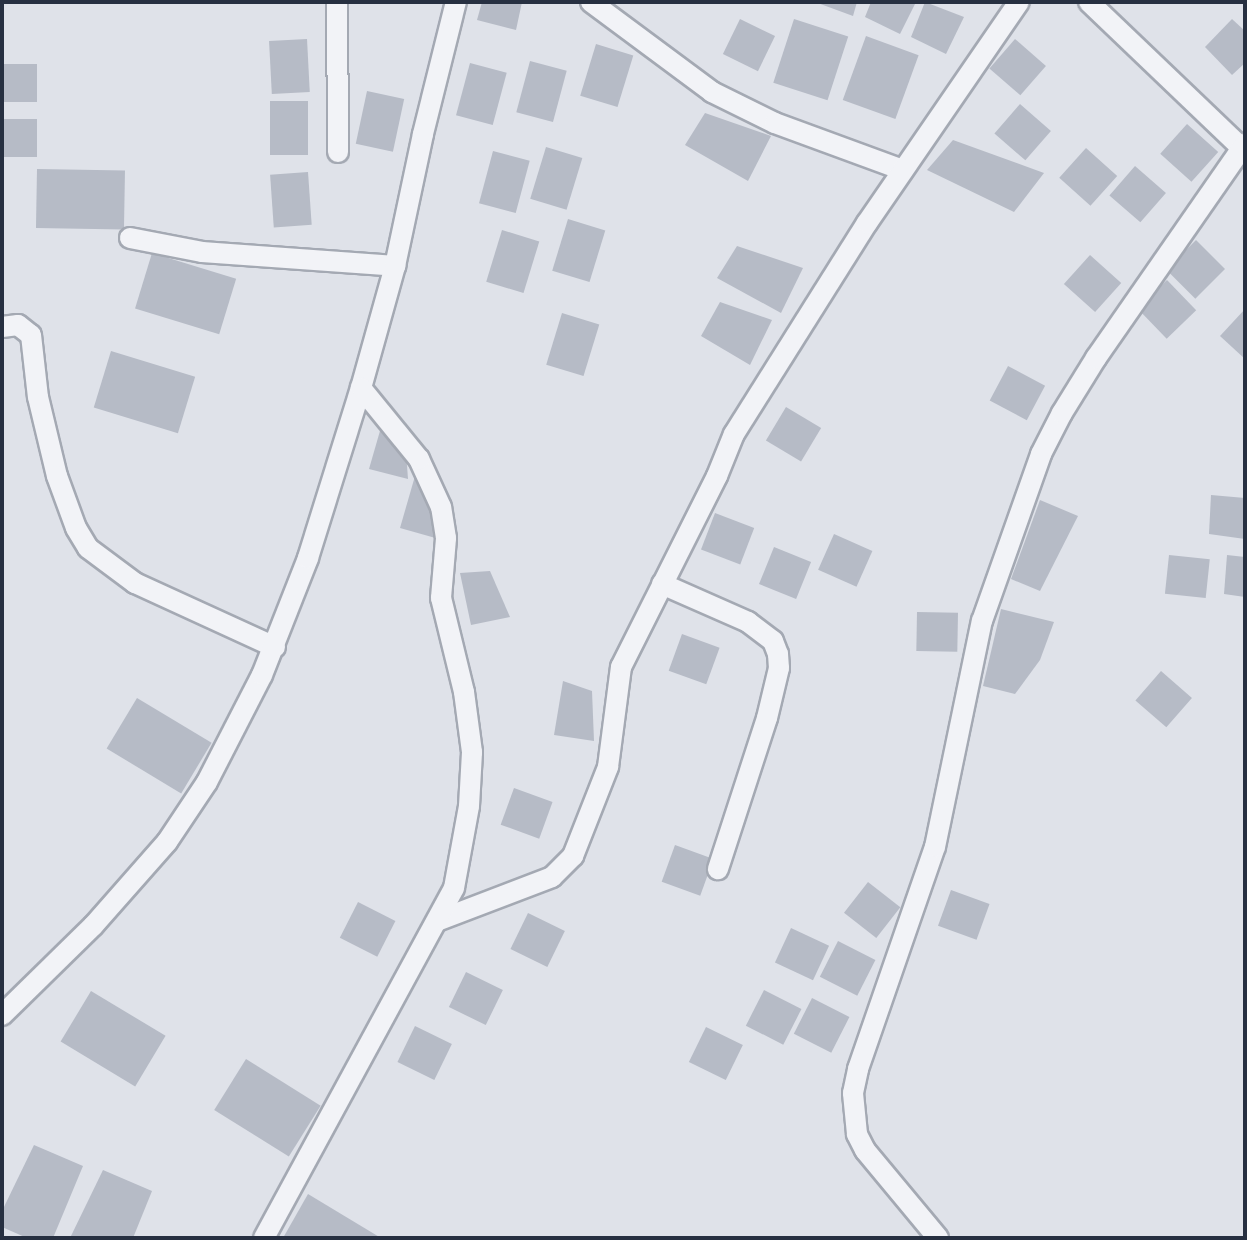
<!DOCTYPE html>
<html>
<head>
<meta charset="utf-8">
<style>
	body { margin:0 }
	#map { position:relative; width:1247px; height:1240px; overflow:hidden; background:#dfe2e9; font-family:"Asap Condensed",sans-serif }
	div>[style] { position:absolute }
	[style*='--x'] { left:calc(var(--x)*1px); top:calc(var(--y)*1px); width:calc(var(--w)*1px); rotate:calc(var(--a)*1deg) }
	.building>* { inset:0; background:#b6bbc6; transform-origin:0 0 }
	.roads { filter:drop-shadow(2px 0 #a4a9b3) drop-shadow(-2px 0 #a4a9b3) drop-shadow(0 2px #a4a9b3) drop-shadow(0 -2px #a4a9b3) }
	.street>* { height:20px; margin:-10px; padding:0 10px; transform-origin:10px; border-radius:10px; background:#f2f3f7 }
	span { translate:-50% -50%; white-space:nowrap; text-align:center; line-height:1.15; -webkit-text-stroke:7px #eef1f6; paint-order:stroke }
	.frame { position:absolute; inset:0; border:4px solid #273041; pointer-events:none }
</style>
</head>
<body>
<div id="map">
	<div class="building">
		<div style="clip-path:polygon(482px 2px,522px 2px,516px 30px,477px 20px)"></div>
		<div style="clip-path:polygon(815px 2px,857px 2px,853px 16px)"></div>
		<div style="clip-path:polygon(871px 2px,916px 2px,900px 34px,865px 17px)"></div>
		<div style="clip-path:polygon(925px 2px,964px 17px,946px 54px,911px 37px)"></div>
		<div style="left:740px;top:19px;width:39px;height:39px;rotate:26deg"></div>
		<div style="left:794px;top:19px;width:57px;height:67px;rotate:18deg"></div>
		<div style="clip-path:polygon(1232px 19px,1245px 31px,1245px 63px,1232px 75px,1205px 47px)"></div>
		<div style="left:866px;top:36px;width:56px;height:68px;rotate:20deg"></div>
		<div style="left:307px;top:39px;width:53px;height:38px;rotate:87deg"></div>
		<div style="left:1015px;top:39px;width:41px;height:39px;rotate:41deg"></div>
		<div style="left:596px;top:44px;width:39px;height:54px;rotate:17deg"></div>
		<div style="left:530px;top:61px;width:38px;height:53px;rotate:15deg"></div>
		<div style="left:470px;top:63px;width:38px;height:54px;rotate:15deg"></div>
		<div style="left:2px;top:64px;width:35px;height:38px"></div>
		<div style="left:367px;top:91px;width:38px;height:54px;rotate:12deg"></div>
		<div style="left:270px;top:101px;width:38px;height:54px"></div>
		<div style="left:1020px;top:104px;width:41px;height:39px;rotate:41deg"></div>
		<div style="clip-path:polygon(705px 113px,771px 136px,748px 181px,685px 145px)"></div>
		<div style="left:2px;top:119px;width:35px;height:38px"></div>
		<div style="left:1187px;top:124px;width:42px;height:40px;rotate:42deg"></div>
		<div style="clip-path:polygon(953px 140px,1044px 173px,1014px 212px,927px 170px)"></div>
		<div style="left:546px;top:147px;width:38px;height:54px;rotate:17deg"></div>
		<div style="left:1086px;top:148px;width:42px;height:40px;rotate:42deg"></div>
		<div style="left:493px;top:151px;width:38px;height:54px;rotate:15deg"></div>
		<div style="left:1135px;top:166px;width:41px;height:39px;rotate:41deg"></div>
		<div style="left:37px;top:169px;width:88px;height:59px;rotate:1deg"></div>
		<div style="left:308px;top:172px;width:53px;height:38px;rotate:86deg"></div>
		<div style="left:568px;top:219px;width:39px;height:54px;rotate:17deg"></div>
		<div style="left:502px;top:230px;width:39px;height:54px;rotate:17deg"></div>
		<div style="left:1196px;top:240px;width:41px;height:42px;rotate:45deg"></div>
		<div style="clip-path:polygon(737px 246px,803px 268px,781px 313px,717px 278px)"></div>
		<div style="left:152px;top:253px;width:88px;height:58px;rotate:17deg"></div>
		<div style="left:1090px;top:255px;width:42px;height:39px;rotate:42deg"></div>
		<div style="left:1167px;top:280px;width:42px;height:41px;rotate:46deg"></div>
		<div style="clip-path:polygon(720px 302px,772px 320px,750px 365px,701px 336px)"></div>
		<div style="clip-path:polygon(1245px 309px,1245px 359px,1220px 336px)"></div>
		<div style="left:562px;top:313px;width:39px;height:54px;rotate:17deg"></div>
		<div style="left:111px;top:351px;width:88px;height:59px;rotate:17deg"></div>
		<div style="left:1008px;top:366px;width:42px;height:39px;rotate:28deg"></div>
		<div style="left:786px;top:407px;width:41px;height:39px;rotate:31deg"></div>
		<div style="clip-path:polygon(384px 417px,406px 452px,408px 479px,369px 469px)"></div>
		<div style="clip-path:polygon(415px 476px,436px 511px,439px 539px,400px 528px)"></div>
		<div style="clip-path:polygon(1211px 495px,1245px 498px,1245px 539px,1209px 534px)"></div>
		<div style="clip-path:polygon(1040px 500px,1078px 516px,1040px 591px,1011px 579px)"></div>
		<div style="left:715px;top:513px;width:42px;height:39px;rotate:21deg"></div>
		<div style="left:834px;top:534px;width:42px;height:39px;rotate:24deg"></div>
		<div style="left:774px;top:547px;width:40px;height:40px;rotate:22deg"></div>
		<div style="left:1169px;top:555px;width:41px;height:39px;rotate:6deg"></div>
		<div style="clip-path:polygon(1227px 555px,1245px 557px,1245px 597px,1224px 594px)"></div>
		<div style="clip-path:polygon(490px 571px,510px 617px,471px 625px,460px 573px)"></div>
		<div style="clip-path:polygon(1001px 609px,1054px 622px,1040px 660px,1015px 694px,983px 686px)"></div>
		<div style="left:917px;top:612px;width:41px;height:39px;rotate:1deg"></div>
		<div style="left:682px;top:634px;width:40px;height:39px;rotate:20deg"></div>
		<div style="left:1161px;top:671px;width:41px;height:39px;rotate:41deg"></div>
		<div style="clip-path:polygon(563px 681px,592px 691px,594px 741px,554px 735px)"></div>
		<div style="left:137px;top:698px;width:87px;height:59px;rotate:31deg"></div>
		<div style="left:514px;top:788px;width:41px;height:39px;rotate:20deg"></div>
		<div style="left:675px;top:845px;width:41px;height:39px;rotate:20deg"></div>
		<div style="left:868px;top:882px;width:41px;height:39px;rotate:38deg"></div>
		<div style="left:951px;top:890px;width:41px;height:38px;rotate:20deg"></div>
		<div style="left:358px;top:902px;width:42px;height:40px;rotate:27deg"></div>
		<div style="left:528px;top:913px;width:41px;height:40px;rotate:26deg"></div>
		<div style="left:791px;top:928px;width:42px;height:38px;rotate:25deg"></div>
		<div style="left:838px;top:941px;width:42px;height:40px;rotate:27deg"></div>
		<div style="left:466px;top:972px;width:41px;height:39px;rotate:26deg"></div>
		<div style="left:764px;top:990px;width:42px;height:40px;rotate:27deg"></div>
		<div style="left:91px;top:991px;width:87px;height:59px;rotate:31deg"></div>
		<div style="left:812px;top:998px;width:42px;height:40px;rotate:27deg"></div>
		<div style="left:415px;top:1026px;width:41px;height:40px;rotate:26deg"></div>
		<div style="left:706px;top:1027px;width:41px;height:39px;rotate:26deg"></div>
		<div style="left:246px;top:1059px;width:88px;height:60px;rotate:32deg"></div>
		<div style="clip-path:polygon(34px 1145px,83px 1166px,53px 1238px,27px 1238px,2px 1227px,2px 1211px)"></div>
		<div style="clip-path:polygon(103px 1170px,152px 1191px,133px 1238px,70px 1238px)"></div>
		<div style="clip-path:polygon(308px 1194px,381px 1238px,283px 1238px)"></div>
	</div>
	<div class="roads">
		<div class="street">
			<div style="--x:337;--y:2;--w:150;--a:89.6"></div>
			<div style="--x:591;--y:2;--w:151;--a:36.6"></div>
			<div style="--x:712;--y:92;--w:70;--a:26.2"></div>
			<div style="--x:775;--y:123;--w:136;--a:20.2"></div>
			<div style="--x:1089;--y:2;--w:211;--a:43.7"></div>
			<div style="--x:130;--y:238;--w:73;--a:11"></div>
			<div style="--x:202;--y:252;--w:194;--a:4.1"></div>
			<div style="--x:2;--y:327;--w:16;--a:-7"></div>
			<div style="--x:18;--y:325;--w:16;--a:38"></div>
			<div style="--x:31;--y:335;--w:62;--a:83.6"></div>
			<div style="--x:38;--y:397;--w:81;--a:76.5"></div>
			<div style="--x:57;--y:476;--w:55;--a:69.9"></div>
			<div style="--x:76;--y:528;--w:23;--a:59"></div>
			<div style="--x:88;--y:548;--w:59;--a:36.7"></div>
			<div style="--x:135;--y:583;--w:154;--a:24.6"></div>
			<div style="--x:662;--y:584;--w:94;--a:23.8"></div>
			<div style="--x:748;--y:622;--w:31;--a:37"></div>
			<div style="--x:773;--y:641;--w:14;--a:69"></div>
			<div style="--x:778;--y:654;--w:14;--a:86"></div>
			<div style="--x:779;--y:668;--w:51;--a:103.5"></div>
			<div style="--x:767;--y:718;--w:159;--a:108"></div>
			<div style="--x:437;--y:921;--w:123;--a:-20.9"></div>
			<div style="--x:552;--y:877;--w:30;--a:-45"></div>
			<div style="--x:573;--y:856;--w:96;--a:-68.5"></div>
			<div style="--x:608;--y:767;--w:101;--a:-82.6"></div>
			<div style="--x:621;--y:667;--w:214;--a:-63.3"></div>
			<div style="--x:717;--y:476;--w:45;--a:-68"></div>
			<div style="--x:734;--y:434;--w:249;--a:-57.8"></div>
			<div style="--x:867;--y:223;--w:268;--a:-55.5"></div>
			<div style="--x:2;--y:1015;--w:127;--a:-44.4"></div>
			<div style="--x:93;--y:926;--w:112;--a:-48.6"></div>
			<div style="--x:167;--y:842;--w:72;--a:-56.3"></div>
			<div style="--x:207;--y:782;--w:120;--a:-62.8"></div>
			<div style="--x:262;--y:675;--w:126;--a:-68.5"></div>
			<div style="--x:308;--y:558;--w:178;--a:-72.7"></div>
			<div style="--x:361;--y:388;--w:127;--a:-74.4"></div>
			<div style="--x:395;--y:266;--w:135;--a:-78"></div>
			<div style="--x:423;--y:134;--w:136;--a:-76"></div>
			<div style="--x:264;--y:1238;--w:398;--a:-61.5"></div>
			<div style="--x:454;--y:888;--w:83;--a:-79.6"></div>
			<div style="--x:469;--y:806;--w:54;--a:-86.8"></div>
			<div style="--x:472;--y:752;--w:61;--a:-97.6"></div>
			<div style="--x:464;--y:692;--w:97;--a:-103.7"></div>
			<div style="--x:441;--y:598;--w:60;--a:-85.2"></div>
			<div style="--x:446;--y:538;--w:31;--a:-99"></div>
			<div style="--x:441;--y:507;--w:53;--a:-114.6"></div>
			<div style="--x:419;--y:459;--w:92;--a:-129.2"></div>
			<div style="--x:938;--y:1238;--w:114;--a:-129.7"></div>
			<div style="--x:865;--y:1150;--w:18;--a:-117"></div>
			<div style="--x:857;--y:1134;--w:41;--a:-95.6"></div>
			<div style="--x:853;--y:1093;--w:25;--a:-78"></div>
			<div style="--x:858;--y:1069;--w:235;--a:-70.9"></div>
			<div style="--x:935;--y:847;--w:231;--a:-78.3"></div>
			<div style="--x:982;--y:621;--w:177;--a:-70.5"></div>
			<div style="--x:1041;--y:454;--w:46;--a:-62.9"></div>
			<div style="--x:1062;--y:413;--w:65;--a:-58.3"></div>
			<div style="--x:1096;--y:358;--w:261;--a:-55.2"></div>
		</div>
	</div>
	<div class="frame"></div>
</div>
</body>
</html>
